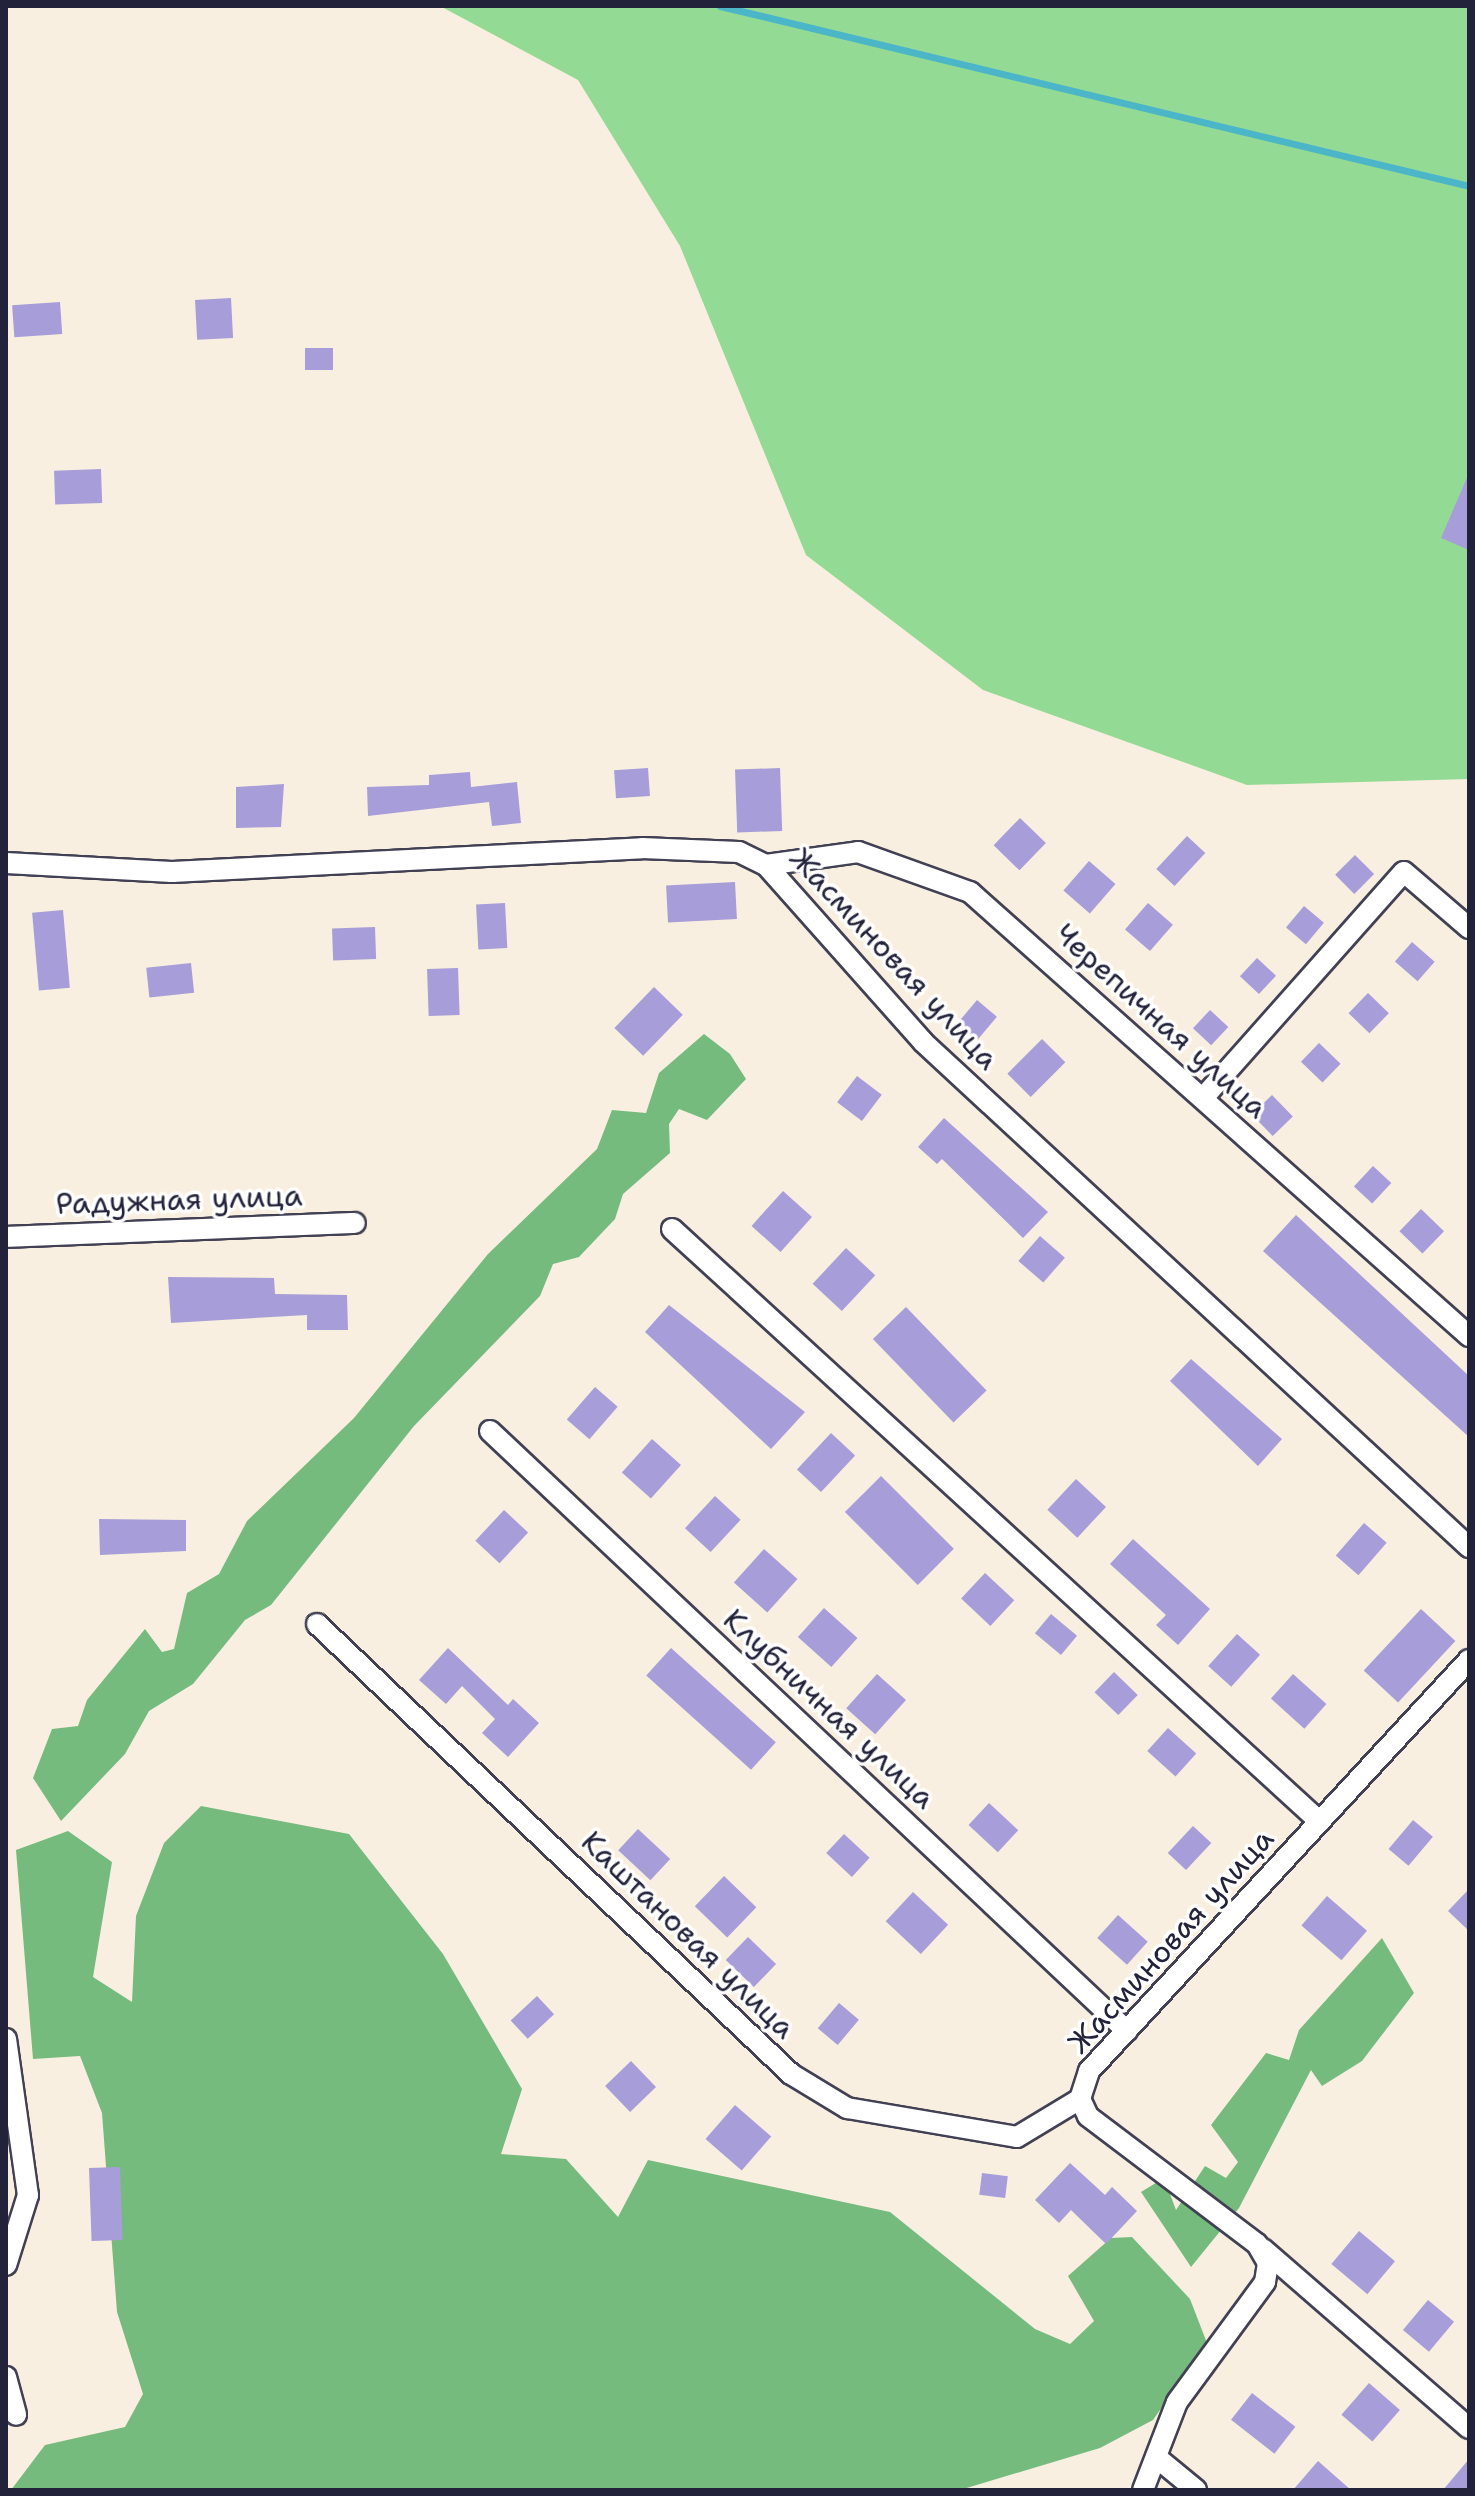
<!DOCTYPE html>
<html>
<head>
<meta charset="utf-8">
<style>
	body { margin:0 }
	#map { position:relative; width:1475px; height:2496px; overflow:hidden; background:#f8efe0; font-family:"Shantell Sans",sans-serif }
	div>[style] { position:absolute }
	[style*='--x'] { left:calc(var(--x)*1px); top:calc(var(--y)*1px); width:calc(var(--w)*1px); rotate:calc(var(--a)*1deg) }
	.green>* { inset:0; background:#93db95 }
	.forest>* { inset:0; background:#76bb7e }
	.stream>* { height:7px; margin:-3.5px; padding:0 3.5px; transform-origin:3.5px; border-radius:3.5px; background:#4cb6c9 }
	.building>* { inset:0; background:#a79dd8; transform-origin:0 0 }
	.roads { filter:drop-shadow(2px 0 #424154) drop-shadow(-2px 0 #424154) drop-shadow(0 2px #424154) drop-shadow(0 -2px #424154) }
	.minor>* { height:20px; margin:-10px; padding:0 10px; transform-origin:10px; border-radius:10px; background:#fff }
	span { translate:-50% -50%; white-space:nowrap; text-align:center; line-height:1.15; -webkit-text-stroke:7px #fff; paint-order:stroke }
	.street-label { font-size:30px; color:#22223b }
	.frame { position:absolute; inset:0; border:8px solid #22223b; pointer-events:none }
</style>
</head>
<body>
<div id="map">
	<div class="green">
		<div style="clip-path:polygon(440px 6px,1469px 6px,1469px 779px,1247px 785px,983px 690px,806px 555px,680px 246px,578px 80px)"></div>
	</div>
	<div class="forest">
		<div style="clip-path:polygon(704px 1034px,730px 1054px,746px 1079px,707px 1120px,679px 1109px,669px 1124px,670px 1153px,623px 1194px,615px 1219px,579px 1257px,553px 1264px,540px 1296px,414px 1426px,271px 1605px,245px 1620px,193px 1684px,149px 1711px,125px 1754px,61px 1821px,33px 1778px,52px 1729px,78px 1726px,87px 1700px,145px 1629px,162px 1652px,174px 1649px,187px 1593px,219px 1574px,247px 1521px,354px 1418px,488px 1254px,597px 1149px,612px 1110px,646px 1113px,659px 1073px)"></div>
		<div style="clip-path:polygon(201px 1806px,349px 1834px,443px 1954px,522px 2089px,501px 2154px,566px 2159px,618px 2217px,648px 2160px,890px 2212px,1035px 2329px,1070px 2344px,1094px 2321px,1068px 2276px,1111px 2238px,1132px 2237px,1190px 2299px,1207px 2343px,1153px 2420px,1100px 2448px,960px 2490px,11px 2490px,45px 2445px,125px 2427px,143px 2394px,117px 2312px,102px 2113px,80px 2056px,33px 2059px,16px 1850px,68px 1831px,112px 1862px,93px 1977px,132px 2002px,136px 1916px,164px 1843px)"></div>
		<div style="clip-path:polygon(1382px 1938px,1414px 1993px,1362px 2061px,1322px 2086px,1311px 2070px,1239px 2208px,1191px 2267px,1141px 2192px,1164px 2178px,1176px 2210px,1205px 2166px,1226px 2178px,1238px 2162px,1211px 2125px,1266px 2053px,1289px 2060px,1299px 2030px)"></div>
	</div>
	<div class="stream">
		<div style="--x:720;--y:6;--w:770;--a:13.51"></div>
	</div>
	<div class="building">
		<div style="left:231px;top:298px;width:40px;height:36px;rotate:87deg"></div>
		<div style="left:60px;top:302px;width:32px;height:48px;rotate:86deg"></div>
		<div style="left:305px;top:348px;width:28px;height:22px"></div>
		<div style="left:101px;top:469px;width:34px;height:47px;rotate:88deg"></div>
		<div style="clip-path:polygon(1469px 473px,1469px 550px,1441px 538px)"></div>
		<div style="left:648px;top:768px;width:28px;height:34px;rotate:86deg"></div>
		<div style="left:780px;top:768px;width:63px;height:45px;rotate:88deg"></div>
		<div style="clip-path:polygon(470px 772px,471px 787px,517px 782px,521px 823px,492px 826px,489px 802px,368px 816px,367px 787px,429px 785px,429px 775px)"></div>
		<div style="clip-path:polygon(284px 784px,281px 827px,236px 828px,236px 787px)"></div>
		<div style="left:1020px;top:818px;width:36px;height:38px;rotate:44deg"></div>
		<div style="left:1187px;top:836px;width:25px;height:45px;rotate:43deg"></div>
		<div style="left:1355px;top:855px;width:27px;height:28px;rotate:45deg"></div>
		<div style="left:1089px;top:861px;width:35px;height:39px;rotate:41deg"></div>
		<div style="left:735px;top:882px;width:37px;height:69px;rotate:87deg"></div>
		<div style="left:505px;top:903px;width:45px;height:29px;rotate:87deg"></div>
		<div style="left:1148px;top:903px;width:33px;height:35px;rotate:41deg"></div>
		<div style="left:1304px;top:906px;width:26px;height:28px;rotate:40deg"></div>
		<div style="left:63px;top:910px;width:78px;height:31px;rotate:85deg"></div>
		<div style="left:375px;top:927px;width:32px;height:43px;rotate:88deg"></div>
		<div style="left:1412px;top:942px;width:30px;height:26px;rotate:41deg"></div>
		<div style="left:1257px;top:958px;width:26px;height:25px;rotate:43deg"></div>
		<div style="left:191px;top:963px;width:30px;height:45px;rotate:84deg"></div>
		<div style="left:458px;top:968px;width:47px;height:31px;rotate:88deg"></div>
		<div style="left:654px;top:987px;width:40px;height:57px;rotate:44deg"></div>
		<div style="left:1368px;top:993px;width:29px;height:28px;rotate:44deg"></div>
		<div style="left:977px;top:1000px;width:26px;height:36px;rotate:40deg"></div>
		<div style="left:1210px;top:1010px;width:25px;height:25px;rotate:43deg"></div>
		<div style="left:1042px;top:1039px;width:33px;height:49px;rotate:45deg"></div>
		<div style="left:1319px;top:1043px;width:30px;height:26px;rotate:44deg"></div>
		<div style="left:857px;top:1076px;width:31px;height:33px;rotate:37deg"></div>
		<div style="left:1272px;top:1095px;width:30px;height:28px;rotate:46deg"></div>
		<div style="clip-path:polygon(944px 1118px,1048px 1212px,1023px 1238px,942px 1159px,937px 1164px,918px 1147px)"></div>
		<div style="left:1373px;top:1166px;width:25px;height:28px;rotate:43deg"></div>
		<div style="left:783px;top:1191px;width:39px;height:47px;rotate:42deg"></div>
		<div style="left:1421px;top:1209px;width:32px;height:31px;rotate:44deg"></div>
		<div style="clip-path:polygon(1296px 1215px,1469px 1376px,1469px 1437px,1263px 1251px)"></div>
		<div style="left:1040px;top:1236px;width:33px;height:33px;rotate:41deg"></div>
		<div style="left:846px;top:1248px;width:40px;height:49px;rotate:43deg"></div>
		<div style="clip-path:polygon(168px 1277px,274px 1278px,275px 1294px,347px 1295px,348px 1330px,307px 1330px,307px 1315px,171px 1323px)"></div>
		<div style="clip-path:polygon(669px 1305px,805px 1412px,771px 1449px,645px 1332px)"></div>
		<div style="left:906px;top:1307px;width:116px;height:46px;rotate:46deg"></div>
		<div style="clip-path:polygon(1191px 1359px,1282px 1439px,1258px 1466px,1170px 1381px)"></div>
		<div style="left:595px;top:1387px;width:30px;height:43px;rotate:41deg"></div>
		<div style="left:831px;top:1433px;width:33px;height:50px;rotate:43deg"></div>
		<div style="left:652px;top:1439px;width:39px;height:45px;rotate:42deg"></div>
		<div style="left:881px;top:1476px;width:103px;height:51px;rotate:45deg"></div>
		<div style="left:1076px;top:1479px;width:41px;height:42px;rotate:43deg"></div>
		<div style="left:715px;top:1496px;width:35px;height:44px;rotate:43deg"></div>
		<div style="left:504px;top:1510px;width:33px;height:42px;rotate:43deg"></div>
		<div style="clip-path:polygon(99px 1519px,186px 1520px,186px 1551px,100px 1555px)"></div>
		<div style="left:1364px;top:1523px;width:30px;height:43px;rotate:41deg"></div>
		<div style="clip-path:polygon(1133px 1539px,1210px 1609px,1178px 1645px,1156px 1625px,1166px 1615px,1110px 1564px)"></div>
		<div style="left:764px;top:1549px;width:45px;height:45px;rotate:42deg"></div>
		<div style="left:985px;top:1573px;width:40px;height:35px;rotate:43deg"></div>
		<div style="left:824px;top:1608px;width:45px;height:39px;rotate:42deg"></div>
		<div style="left:1421px;top:1609px;width:47px;height:84px;rotate:43deg"></div>
		<div style="left:1051px;top:1614px;width:34px;height:25px;rotate:40deg"></div>
		<div style="left:1237px;top:1634px;width:31px;height:43px;rotate:42deg"></div>
		<div style="clip-path:polygon(448px 1648px,508px 1705px,513px 1699px,539px 1723px,508px 1757px,482px 1733px,495px 1719px,462px 1686px,446px 1704px,419px 1680px)"></div>
		<div style="left:671px;top:1648px;width:141px;height:37px;rotate:42deg"></div>
		<div style="left:1114px;top:1672px;width:33px;height:28px;rotate:44deg"></div>
		<div style="left:877px;top:1674px;width:39px;height:46px;rotate:42deg"></div>
		<div style="left:1293px;top:1674px;width:45px;height:33px;rotate:42deg"></div>
		<div style="left:1168px;top:1728px;width:38px;height:31px;rotate:42deg"></div>
		<div style="left:989px;top:1803px;width:40px;height:30px;rotate:43deg"></div>
		<div style="left:1413px;top:1820px;width:26px;height:38px;rotate:40deg"></div>
		<div style="left:1193px;top:1826px;width:25px;height:37px;rotate:43deg"></div>
		<div style="left:638px;top:1829px;width:44px;height:29px;rotate:43deg"></div>
		<div style="left:844px;top:1834px;width:35px;height:26px;rotate:43deg"></div>
		<div style="left:724px;top:1876px;width:45px;height:42px;rotate:44deg"></div>
		<div style="clip-path:polygon(1469px 1889px,1469px 1931px,1448px 1911px)"></div>
		<div style="left:913px;top:1892px;width:48px;height:40px;rotate:43deg"></div>
		<div style="left:1327px;top:1896px;width:53px;height:39px;rotate:41deg"></div>
		<div style="left:1118px;top:1915px;width:40px;height:31px;rotate:42deg"></div>
		<div style="left:748px;top:1937px;width:39px;height:32px;rotate:44deg"></div>
		<div style="left:537px;top:1996px;width:25px;height:36px;rotate:47deg"></div>
		<div style="left:839px;top:2003px;width:26px;height:33px;rotate:40deg"></div>
		<div style="left:631px;top:2061px;width:36px;height:36px;rotate:46deg"></div>
		<div style="left:735px;top:2105px;width:48px;height:45px;rotate:41deg"></div>
		<div style="clip-path:polygon(1070px 2163px,1105px 2195px,1112px 2187px,1137px 2211px,1106px 2244px,1071px 2210px,1059px 2223px,1035px 2200px)"></div>
		<div style="left:120px;top:2167px;width:73px;height:31px;rotate:88deg"></div>
		<div style="left:982px;top:2173px;width:26px;height:22px;rotate:7deg"></div>
		<div style="left:1359px;top:2231px;width:47px;height:43px;rotate:40deg"></div>
		<div style="left:1428px;top:2300px;width:34px;height:39px;rotate:40deg"></div>
		<div style="left:1369px;top:2383px;width:41px;height:42px;rotate:41deg"></div>
		<div style="left:1252px;top:2393px;width:55px;height:34px;rotate:38deg"></div>
		<div style="clip-path:polygon(1469px 2459px,1469px 2490px,1443px 2490px)"></div>
		<div style="clip-path:polygon(1318px 2461px,1351px 2490px,1293px 2490px)"></div>
	</div>
	<div class="roads">
		<div class="minor">
			<div style="--x:6;--y:863;--w:166;--a:3.1"></div>
			<div style="--x:172;--y:872;--w:471;--a:-2.9"></div>
			<div style="--x:642;--y:848;--w:97;--a:2.4"></div>
			<div style="--x:739;--y:852;--w:30;--a:26"></div>
			<div style="--x:766;--y:865;--w:237;--a:48.4"></div>
			<div style="--x:923;--y:1042;--w:744;--a:42.77"></div>
			<div style="--x:766;--y:865;--w:93;--a:-8"></div>
			<div style="--x:858;--y:852;--w:119;--a:19.7"></div>
			<div style="--x:970;--y:892;--w:668;--a:41.66"></div>
			<div style="--x:1203;--y:1098;--w:302;--a:-48.4"></div>
			<div style="--x:1404;--y:872;--w:86;--a:40.7"></div>
			<div style="--x:672;--y:1229;--w:878;--a:42.46"></div>
			<div style="--x:6;--y:1237;--w:349;--a:-2.3"></div>
			<div style="--x:490;--y:1431;--w:875;--a:43.29"></div>
			<div style="--x:317;--y:1624;--w:654;--a:43.51"></div>
			<div style="--x:791;--y:2074;--w:66;--a:31.3"></div>
			<div style="--x:847;--y:2108;--w:172;--a:9.7"></div>
			<div style="--x:1017;--y:2137;--w:74;--a:-31.1"></div>
			<div style="--x:6;--y:2039;--w:158;--a:82"></div>
			<div style="--x:28;--y:2195;--w:73;--a:107.4"></div>
			<div style="--x:1263;--y:2249;--w:273;--a:41"></div>
			<div style="--x:6;--y:2377;--w:39;--a:75"></div>
			<div style="--x:1156;--y:2457;--w:52;--a:39.5"></div>
			<div style="--x:1143;--y:2490;--w:94;--a:-68.9"></div>
			<div style="--x:1177;--y:2402;--w:149;--a:-53.7"></div>
			<div style="--x:1265;--y:2282;--w:19;--a:-81"></div>
			<div style="--x:1268;--y:2263;--w:22;--a:-120"></div>
			<div style="--x:1257;--y:2244;--w:212;--a:-142.9"></div>
			<div style="--x:1088;--y:2116;--w:19;--a:-115"></div>
			<div style="--x:1080;--y:2099;--w:29;--a:-72"></div>
			<div style="--x:1089;--y:2071;--w:560;--a:-47.24"></div>
		</div>
	</div>
	<div class="street-label">
		<span style="left:894px;top:959px;rotate:47deg">Жасминовая улица</span>
		<span style="left:1161px;top:1021px;rotate:42deg">Черепичная улица</span>
		<span style="left:179px;top:1200px;rotate:-2deg">Радужная улица</span>
		<span style="left:829px;top:1709px;rotate:43deg">Клубничная улица</span>
		<span style="left:688px;top:1935px;rotate:44deg">Каштановая улица</span>
		<span style="left:1171px;top:1941px;rotate:-48deg">Жасминовая улица</span>
	</div>
	<div class="frame"></div>
</div>
</body>
</html>
